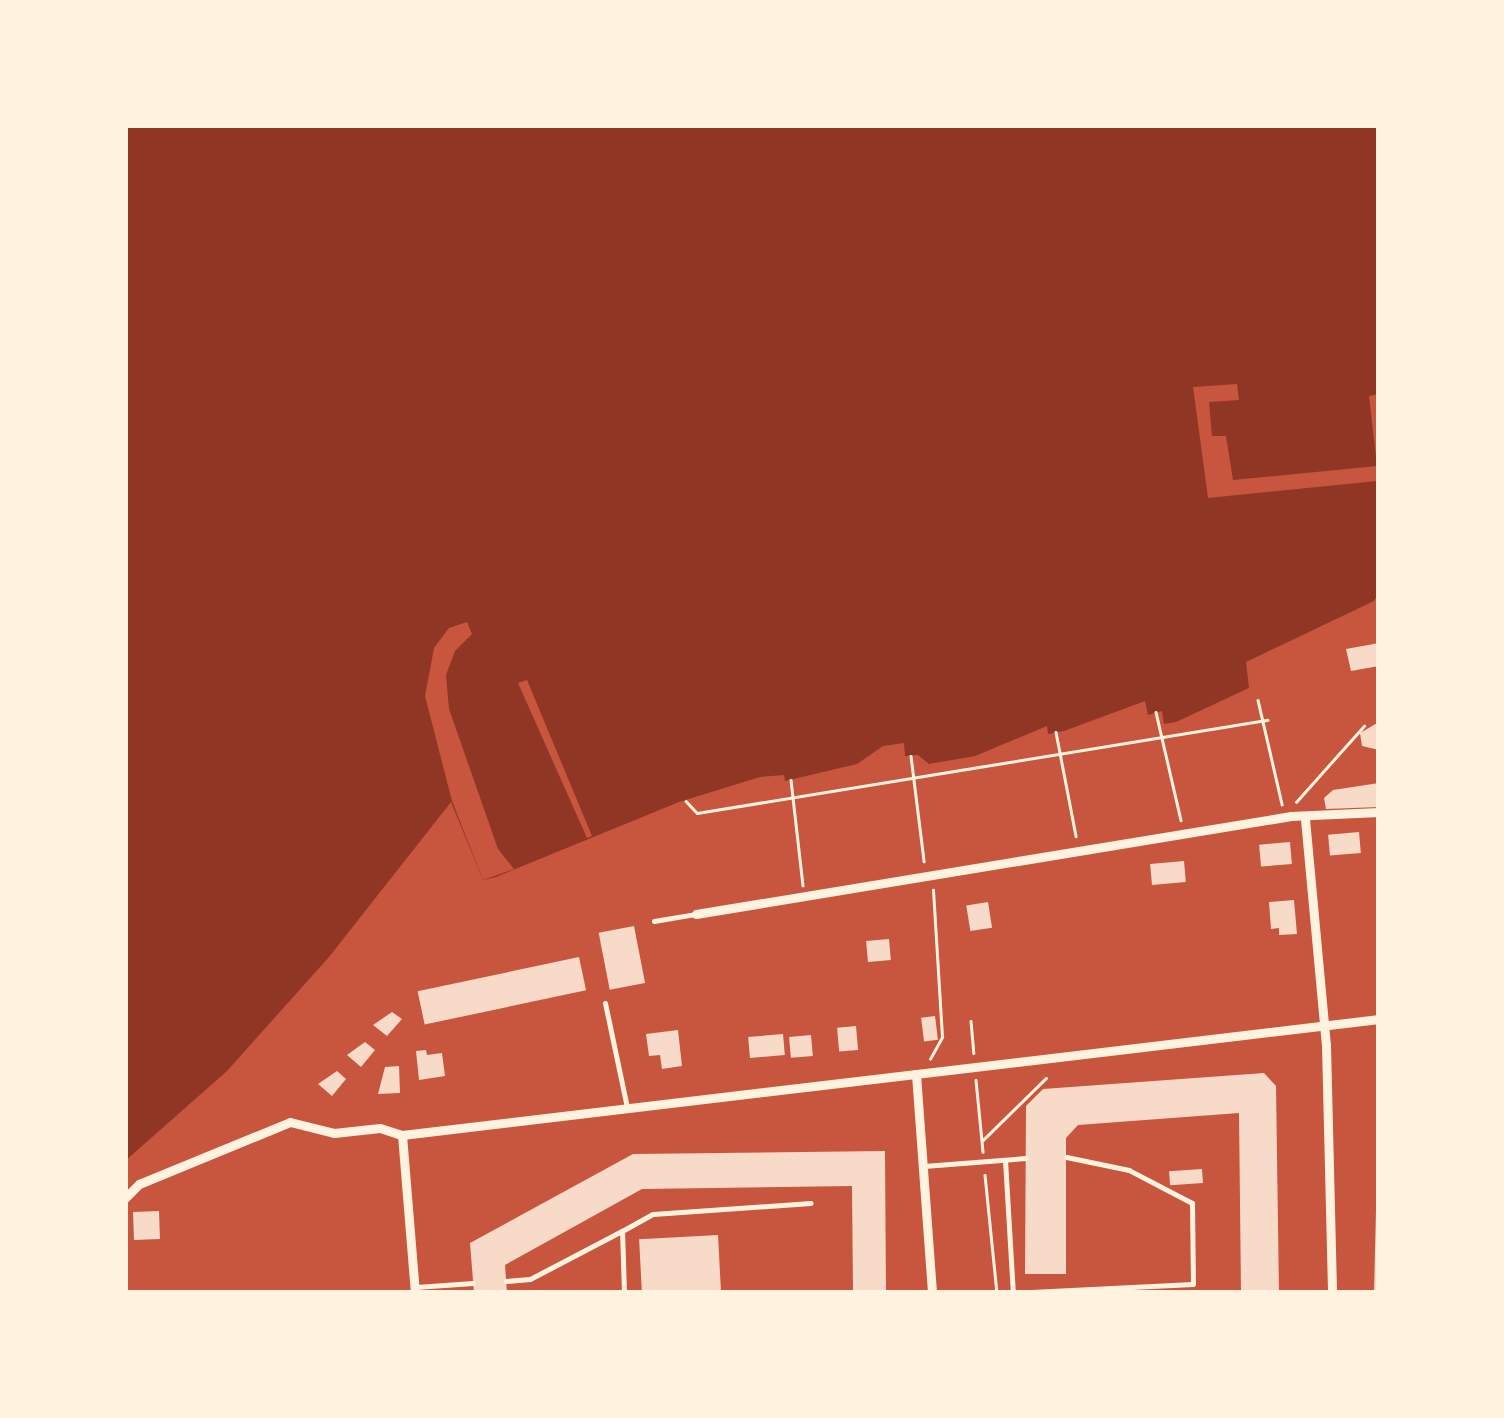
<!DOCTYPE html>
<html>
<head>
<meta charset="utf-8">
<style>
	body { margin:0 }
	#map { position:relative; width:1504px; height:1418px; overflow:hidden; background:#c8553d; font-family:"Roboto Condensed",sans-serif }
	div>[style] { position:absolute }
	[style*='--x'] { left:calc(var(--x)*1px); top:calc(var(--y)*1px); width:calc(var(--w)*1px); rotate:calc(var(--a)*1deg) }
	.water>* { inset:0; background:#8f3625 }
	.pier>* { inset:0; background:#c8553d }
	.building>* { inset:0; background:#f7dbc8; transform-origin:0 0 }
	.path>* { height:2.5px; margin:-1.25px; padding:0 1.25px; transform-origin:1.25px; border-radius:1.25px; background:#fff3e0 }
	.service>* { height:5px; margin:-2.5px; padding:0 2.5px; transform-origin:2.5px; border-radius:2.5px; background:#fff3e0 }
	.minor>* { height:9px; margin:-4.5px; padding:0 4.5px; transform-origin:4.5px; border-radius:4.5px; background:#fff3e0 }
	span { translate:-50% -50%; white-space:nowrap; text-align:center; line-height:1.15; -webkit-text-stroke:9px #fff3e0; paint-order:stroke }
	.frame { position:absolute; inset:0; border:128px solid #fff3e0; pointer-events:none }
</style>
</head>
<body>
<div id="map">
	<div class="water">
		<div style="clip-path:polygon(125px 125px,1379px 125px,1379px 592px,1374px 601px,1246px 662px,1249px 688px,1176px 722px,1164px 724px,1162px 711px,1148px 715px,1145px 701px,1064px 731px,1048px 734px,1047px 726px,975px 756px,929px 764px,918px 755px,905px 756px,904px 743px,883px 746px,857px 764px,785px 781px,784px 775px,760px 777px,679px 802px,496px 877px,483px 880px,451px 802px,329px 957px,227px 1071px,125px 1161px)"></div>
	</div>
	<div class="pier">
		<div style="clip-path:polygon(1237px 384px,1239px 400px,1209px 402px,1212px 436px,1226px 436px,1233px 480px,1377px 466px,1369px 396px,1379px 394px,1379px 494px,1377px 481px,1208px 498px,1193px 387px)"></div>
		<div style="clip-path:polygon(467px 622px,472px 634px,455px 651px,446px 675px,449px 709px,498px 849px,514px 869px,483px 880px,452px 801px,425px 696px,434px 648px,449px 628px)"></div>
		<div style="clip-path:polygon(527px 680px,592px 836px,587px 838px,518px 683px)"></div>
	</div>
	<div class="building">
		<div style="clip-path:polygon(1379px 643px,1379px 666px,1351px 671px,1346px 649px)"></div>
		<div style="clip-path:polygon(1379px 722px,1379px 750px,1362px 746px,1360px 733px)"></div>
		<div style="clip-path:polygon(1379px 783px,1379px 807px,1326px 809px,1324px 798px,1333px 790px)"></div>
		<div style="left:1359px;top:832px;width:21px;height:31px;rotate:85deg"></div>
		<div style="left:1290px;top:842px;width:22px;height:31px;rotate:85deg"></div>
		<div style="left:1184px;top:861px;width:21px;height:34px;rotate:85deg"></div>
		<div style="clip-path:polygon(1294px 900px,1297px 934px,1279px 935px,1279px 928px,1271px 929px,1269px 902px)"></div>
		<div style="left:988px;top:902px;width:26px;height:22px;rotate:81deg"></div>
		<div style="left:634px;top:926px;width:58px;height:36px;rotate:79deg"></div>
		<div style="left:889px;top:939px;width:21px;height:23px;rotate:85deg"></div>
		<div style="left:579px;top:957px;width:34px;height:165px;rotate:78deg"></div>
		<div style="clip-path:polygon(392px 1012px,402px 1019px,387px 1036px,373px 1025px)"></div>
		<div style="left:935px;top:1016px;width:24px;height:14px;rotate:83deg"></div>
		<div style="left:856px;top:1026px;width:24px;height:19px;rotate:85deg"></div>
		<div style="clip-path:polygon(678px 1030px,682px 1066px,662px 1069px,660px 1055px,649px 1056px,646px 1034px)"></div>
		<div style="left:783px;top:1034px;width:21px;height:35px;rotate:85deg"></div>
		<div style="left:811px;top:1035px;width:21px;height:22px;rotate:85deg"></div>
		<div style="clip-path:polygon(365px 1042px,375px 1050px,361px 1067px,347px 1055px)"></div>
		<div style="clip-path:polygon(426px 1050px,427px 1055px,442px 1053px,445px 1076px,419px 1080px,416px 1051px)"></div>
		<div style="clip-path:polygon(399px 1066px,400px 1093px,378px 1094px,385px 1067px)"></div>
		<div style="clip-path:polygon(337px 1071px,346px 1079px,332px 1096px,318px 1084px)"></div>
		<div style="clip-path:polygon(1264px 1073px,1276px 1086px,1279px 1293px,1241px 1293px,1239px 1113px,1078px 1125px,1066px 1138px,1066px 1274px,1025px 1274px,1026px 1106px,1043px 1089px)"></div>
		<div style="clip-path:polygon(885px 1151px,886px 1293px,853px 1293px,852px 1186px,642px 1189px,505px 1265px,507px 1293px,474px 1293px,470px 1243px,633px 1154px)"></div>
		<div style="left:1202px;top:1169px;width:14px;height:33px;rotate:86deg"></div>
		<div style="clip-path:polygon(1376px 1210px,1379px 1210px,1379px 1293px,1374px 1293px)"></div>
		<div style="left:159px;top:1211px;width:28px;height:26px;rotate:88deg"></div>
		<div style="left:718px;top:1235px;width:58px;height:79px;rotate:87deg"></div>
	</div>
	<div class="path">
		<div style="--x:1258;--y:700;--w:107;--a:77"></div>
		<div style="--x:1156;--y:712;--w:111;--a:77"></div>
		<div style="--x:1056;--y:732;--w:106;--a:79.1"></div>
		<div style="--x:911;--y:756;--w:106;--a:82.9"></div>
		<div style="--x:791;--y:780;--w:106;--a:83.5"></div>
		<div style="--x:686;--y:801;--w:16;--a:47"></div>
		<div style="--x:697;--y:813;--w:578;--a:-9.27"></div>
		<div style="--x:1296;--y:802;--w:102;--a:-48.2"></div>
		<div style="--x:971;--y:1021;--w:32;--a:85"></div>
		<div style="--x:930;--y:1059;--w:25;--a:-61"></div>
		<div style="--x:942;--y:1037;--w:147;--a:-93.5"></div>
		<div style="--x:976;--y:1080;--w:72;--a:84.4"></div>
		<div style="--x:983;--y:1140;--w:88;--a:-44.5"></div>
		<div style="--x:985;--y:1175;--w:119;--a:84.2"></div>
	</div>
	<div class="service">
		<div style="--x:654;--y:921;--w:43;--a:-9.5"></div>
		<div style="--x:605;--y:1003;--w:106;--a:78.1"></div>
		<div style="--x:1005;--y:1160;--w:133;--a:86.6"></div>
		<div style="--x:924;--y:1166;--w:102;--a:-4.5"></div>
		<div style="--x:506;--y:1281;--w:24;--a:-5"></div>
		<div style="--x:530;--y:1279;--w:104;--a:-27.6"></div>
		<div style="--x:416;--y:1287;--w:57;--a:-4"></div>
		<div style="--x:624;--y:1293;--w:62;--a:-91.8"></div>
		<div style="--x:622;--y:1231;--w:35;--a:-29"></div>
		<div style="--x:653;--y:1214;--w:158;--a:-4"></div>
		<div style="--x:1009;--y:1293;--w:184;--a:-2.8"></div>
		<div style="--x:1193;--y:1284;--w:81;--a:-90.7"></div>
		<div style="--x:1192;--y:1203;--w:71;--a:-152.4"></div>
		<div style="--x:1129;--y:1170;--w:64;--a:-168.3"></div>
	</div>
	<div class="minor">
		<div style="--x:1305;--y:819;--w:227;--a:84.7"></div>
		<div style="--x:1326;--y:1045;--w:248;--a:88.6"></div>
		<div style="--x:696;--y:914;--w:603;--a:-9.35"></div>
		<div style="--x:1291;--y:816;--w:88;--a:-2.6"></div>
		<div style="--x:916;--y:1074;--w:220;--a:85.8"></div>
		<div style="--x:402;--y:1135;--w:159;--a:85.3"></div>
		<div style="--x:125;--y:1198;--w:20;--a:-45"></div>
		<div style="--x:139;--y:1184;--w:163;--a:-22.3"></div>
		<div style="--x:290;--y:1122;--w:45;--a:14"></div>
		<div style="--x:334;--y:1133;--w:46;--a:-6.2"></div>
		<div style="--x:380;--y:1128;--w:23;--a:18"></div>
		<div style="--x:402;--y:1135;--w:984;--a:-6.77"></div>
	</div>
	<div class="frame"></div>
</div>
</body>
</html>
